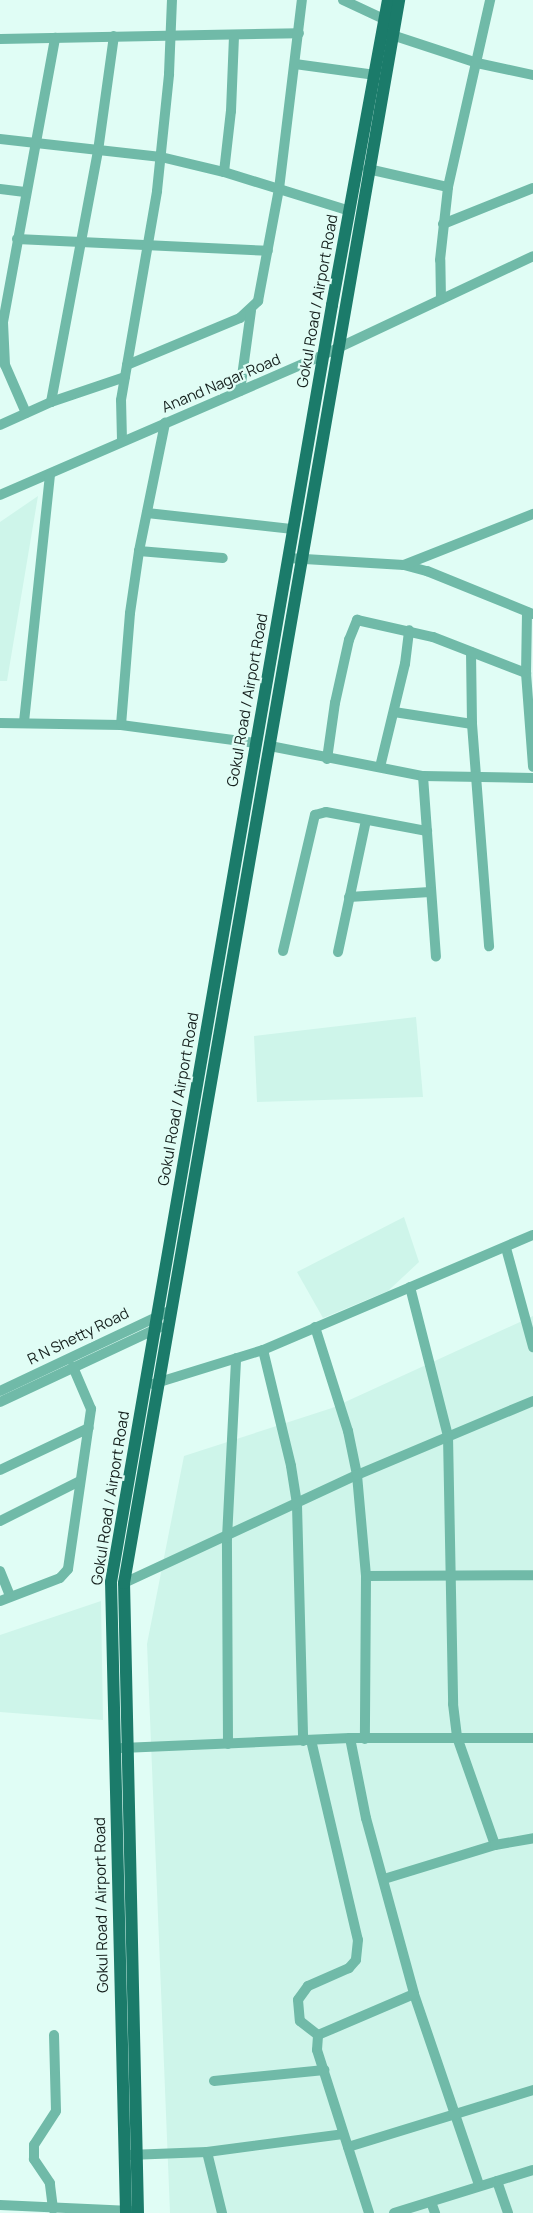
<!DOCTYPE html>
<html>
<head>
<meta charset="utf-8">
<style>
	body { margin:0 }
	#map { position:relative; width:533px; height:2213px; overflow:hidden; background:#e0fdf5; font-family:Manrope,sans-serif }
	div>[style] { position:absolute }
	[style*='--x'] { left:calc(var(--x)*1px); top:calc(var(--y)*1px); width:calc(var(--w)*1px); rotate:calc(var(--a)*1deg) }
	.built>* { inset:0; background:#cef5ea }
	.minor>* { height:10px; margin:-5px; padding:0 5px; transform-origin:5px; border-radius:5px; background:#70baa8 }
	.major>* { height:12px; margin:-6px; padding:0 6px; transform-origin:6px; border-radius:6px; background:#1b7b6a }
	span { translate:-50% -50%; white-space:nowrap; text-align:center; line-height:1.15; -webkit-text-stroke:4.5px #e0fdf5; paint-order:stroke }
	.street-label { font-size:15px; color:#141f1c }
</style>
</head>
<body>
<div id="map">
	<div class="built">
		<div style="clip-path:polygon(38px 496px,7px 681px,0 681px,0 522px)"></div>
		<div style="clip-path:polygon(416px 1017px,423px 1097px,257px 1102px,254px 1036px)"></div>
		<div style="clip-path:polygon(404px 1217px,419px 1262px,388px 1291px,323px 1318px,297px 1272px)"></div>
		<div style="clip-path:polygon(533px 1316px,533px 2213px,170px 2213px,147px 1644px,184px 1456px,332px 1408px)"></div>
		<div style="clip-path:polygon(101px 1601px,103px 1720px,0 1712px,0 1635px)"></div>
	</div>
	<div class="minor">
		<div style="--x:343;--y:0;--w:52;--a:25.1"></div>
		<div style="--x:392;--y:35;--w:89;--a:18.2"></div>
		<div style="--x:477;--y:63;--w:57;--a:12.1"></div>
		<div style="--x:0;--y:39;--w:299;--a:-1.1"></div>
		<div style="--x:295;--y:64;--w:81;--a:7.8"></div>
		<div style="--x:0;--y:139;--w:162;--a:6.4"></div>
		<div style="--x:161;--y:157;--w:65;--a:13.4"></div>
		<div style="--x:224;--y:172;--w:132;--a:17.2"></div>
		<div style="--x:368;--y:169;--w:82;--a:12.7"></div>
		<div style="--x:224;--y:172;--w:61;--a:-83.5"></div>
		<div style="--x:231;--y:111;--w:76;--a:-87.7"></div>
		<div style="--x:0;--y:189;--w:25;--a:7"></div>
		<div style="--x:443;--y:224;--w:97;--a:-21.8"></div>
		<div style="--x:17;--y:239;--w:251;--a:2.7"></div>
		<div style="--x:441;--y:299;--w:39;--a:-91"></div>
		<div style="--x:440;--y:260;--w:73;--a:-83.7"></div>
		<div style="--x:448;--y:187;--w:192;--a:-77.3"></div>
		<div style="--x:127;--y:365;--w:122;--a:-22.6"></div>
		<div style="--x:240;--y:318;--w:25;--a:-43"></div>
		<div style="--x:258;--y:301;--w:114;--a:-79.4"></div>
		<div style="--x:279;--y:189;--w:190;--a:-83.1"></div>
		<div style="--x:240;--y:391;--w:81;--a:-82.2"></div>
		<div style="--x:51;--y:402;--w:255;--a:-79.4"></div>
		<div style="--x:98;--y:151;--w:116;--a:-82.1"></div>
		<div style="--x:26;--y:413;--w:52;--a:-113.6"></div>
		<div style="--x:5;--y:365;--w:43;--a:-92.7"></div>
		<div style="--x:3;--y:322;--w:289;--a:-79.6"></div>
		<div style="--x:0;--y:425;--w:56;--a:-24.3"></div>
		<div style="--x:51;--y:402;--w:78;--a:-18.7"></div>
		<div style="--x:122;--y:440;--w:40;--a:-91.4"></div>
		<div style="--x:121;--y:400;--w:212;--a:-80.2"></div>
		<div style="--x:157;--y:191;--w:118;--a:-84.1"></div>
		<div style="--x:169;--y:74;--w:74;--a:-87.7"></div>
		<div style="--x:0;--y:495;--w:352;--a:-23.4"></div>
		<div style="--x:323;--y:355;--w:232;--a:-25.2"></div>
		<div style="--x:147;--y:513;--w:147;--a:6.3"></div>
		<div style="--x:139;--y:551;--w:84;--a:4.8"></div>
		<div style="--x:288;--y:558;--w:116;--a:3.5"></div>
		<div style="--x:404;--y:565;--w:24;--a:15"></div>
		<div style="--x:427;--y:571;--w:114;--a:22.1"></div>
		<div style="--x:404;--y:565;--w:139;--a:-21.6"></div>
		<div style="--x:527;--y:612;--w:61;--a:90.9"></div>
		<div style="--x:526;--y:673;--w:94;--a:85.7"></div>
		<div style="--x:471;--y:652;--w:72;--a:89.2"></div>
		<div style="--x:472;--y:724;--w:223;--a:85.6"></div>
		<div style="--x:394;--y:712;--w:79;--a:8.7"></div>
		<div style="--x:24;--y:722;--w:248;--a:-84"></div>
		<div style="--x:0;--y:723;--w:121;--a:0.9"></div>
		<div style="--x:121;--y:725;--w:136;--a:7.6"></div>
		<div style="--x:121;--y:725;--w:112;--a:-85.4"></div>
		<div style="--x:130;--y:613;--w:63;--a:-81.7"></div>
		<div style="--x:139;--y:551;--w:131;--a:-78.5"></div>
		<div style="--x:270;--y:746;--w:156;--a:11.1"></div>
		<div style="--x:423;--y:776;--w:110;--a:1"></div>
		<div style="--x:327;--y:759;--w:57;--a:-81.9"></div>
		<div style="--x:335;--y:703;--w:65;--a:-77.5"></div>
		<div style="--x:349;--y:640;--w:22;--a:-68"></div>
		<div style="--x:357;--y:620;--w:78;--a:12.6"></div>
		<div style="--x:433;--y:637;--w:100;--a:21.2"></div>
		<div style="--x:380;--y:767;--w:106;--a:-76.4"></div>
		<div style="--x:405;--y:664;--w:34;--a:-83"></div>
		<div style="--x:423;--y:776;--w:181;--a:85.9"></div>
		<div style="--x:349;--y:897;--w:81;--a:-3.5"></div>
		<div style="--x:283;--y:951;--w:140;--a:-76.8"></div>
		<div style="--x:315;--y:815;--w:11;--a:-15"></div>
		<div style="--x:326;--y:812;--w:103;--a:10.7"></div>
		<div style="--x:338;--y:952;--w:135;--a:-78"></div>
		<div style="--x:506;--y:1248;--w:103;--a:74.7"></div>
		<div style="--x:410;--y:1287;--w:154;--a:75.7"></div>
		<div style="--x:448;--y:1436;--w:268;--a:88.9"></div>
		<div style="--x:453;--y:1704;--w:33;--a:83"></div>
		<div style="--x:457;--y:1737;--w:114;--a:70.6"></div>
		<div style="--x:315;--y:1327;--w:109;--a:72.4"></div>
		<div style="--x:348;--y:1431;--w:45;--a:78.4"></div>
		<div style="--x:357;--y:1475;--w:101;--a:84.9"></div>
		<div style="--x:366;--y:1576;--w:163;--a:90.4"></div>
		<div style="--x:263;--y:1350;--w:119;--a:76.4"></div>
		<div style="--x:291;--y:1466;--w:39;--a:81"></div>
		<div style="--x:297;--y:1505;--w:236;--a:88.5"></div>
		<div style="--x:153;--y:1384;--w:115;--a:-17.2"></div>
		<div style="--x:263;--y:1350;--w:293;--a:-23.1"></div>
		<div style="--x:0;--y:1391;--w:189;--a:-25.3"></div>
		<div style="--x:0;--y:1402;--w:177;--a:-25.1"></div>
		<div style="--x:0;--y:1470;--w:98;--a:-25.3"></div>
		<div style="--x:0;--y:1521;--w:89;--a:-26.6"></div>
		<div style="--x:0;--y:1571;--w:27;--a:68"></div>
		<div style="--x:366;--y:1576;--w:167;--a:-0.3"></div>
		<div style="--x:124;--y:1583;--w:257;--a:-24.9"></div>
		<div style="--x:357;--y:1475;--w:191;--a:-22.8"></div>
		<div style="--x:0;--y:1601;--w:64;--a:-21"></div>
		<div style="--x:60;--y:1578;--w:12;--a:-48"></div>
		<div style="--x:68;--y:1569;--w:162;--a:-81.8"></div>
		<div style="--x:91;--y:1409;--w:46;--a:-113.2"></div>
		<div style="--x:350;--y:1738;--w:82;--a:78.7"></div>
		<div style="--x:366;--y:1818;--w:182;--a:74.7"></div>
		<div style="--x:414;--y:1994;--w:202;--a:71.2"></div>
		<div style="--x:311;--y:1740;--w:205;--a:76.8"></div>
		<div style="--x:358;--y:1940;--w:20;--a:96"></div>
		<div style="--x:356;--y:1960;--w:11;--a:131"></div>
		<div style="--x:349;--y:1968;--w:45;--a:156.3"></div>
		<div style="--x:308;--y:1986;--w:17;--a:126"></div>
		<div style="--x:298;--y:2000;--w:21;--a:85"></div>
		<div style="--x:300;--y:2021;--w:23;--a:38"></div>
		<div style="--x:228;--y:1744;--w:206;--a:-90.3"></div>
		<div style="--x:227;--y:1538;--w:180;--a:-87.1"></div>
		<div style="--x:122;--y:1748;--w:228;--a:-2.5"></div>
		<div style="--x:350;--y:1738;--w:183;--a:0"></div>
		<div style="--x:384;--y:1879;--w:116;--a:-17"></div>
		<div style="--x:495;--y:1845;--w:39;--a:-10"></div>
		<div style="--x:214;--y:2081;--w:111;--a:-5.7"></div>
		<div style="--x:348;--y:2147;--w:194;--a:-17.1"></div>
		<div style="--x:207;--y:2152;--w:63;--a:76.2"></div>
		<div style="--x:129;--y:2155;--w:78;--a:-2.2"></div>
		<div style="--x:207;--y:2152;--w:137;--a:-7.5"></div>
		<div style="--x:497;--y:2181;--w:34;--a:71"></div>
		<div style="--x:431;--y:2202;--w:12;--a:70"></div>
		<div style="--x:0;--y:2205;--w:131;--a:2.6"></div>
		<div style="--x:53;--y:2209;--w:26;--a:-97"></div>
		<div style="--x:50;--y:2183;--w:29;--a:-124"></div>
		<div style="--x:34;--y:2159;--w:14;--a:-90"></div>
		<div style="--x:34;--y:2145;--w:40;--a:-57.1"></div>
		<div style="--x:56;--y:2111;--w:76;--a:-91.5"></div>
		<div style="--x:369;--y:2213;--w:171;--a:-107.7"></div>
		<div style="--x:317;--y:2050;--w:15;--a:-86"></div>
		<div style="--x:318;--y:2035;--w:104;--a:-23.1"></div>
		<div style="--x:394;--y:2213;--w:145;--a:-17.2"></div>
	</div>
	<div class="major">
		<div style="--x:126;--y:2213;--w:631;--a:-91.36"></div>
		<div style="--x:111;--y:1582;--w:1296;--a:-80.18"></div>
		<div style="--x:332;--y:305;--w:310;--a:-79.6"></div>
		<div style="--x:138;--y:2213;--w:630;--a:-91.27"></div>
		<div style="--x:124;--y:1583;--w:1607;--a:-80.14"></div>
	</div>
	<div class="street-label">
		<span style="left:317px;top:301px;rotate:-80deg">Gokul Road / Airport Road</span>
		<span style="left:221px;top:383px;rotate:-23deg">Anand Nagar Road</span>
		<span style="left:247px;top:700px;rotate:-80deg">Gokul Road / Airport Road</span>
		<span style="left:178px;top:1099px;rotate:-80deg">Gokul Road / Airport Road</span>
		<span style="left:78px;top:1336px;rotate:-26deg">R N Shetty Road</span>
		<span style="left:110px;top:1498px;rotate:-81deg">Gokul Road / Airport Road</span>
		<span style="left:101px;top:1905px;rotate:-91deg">Gokul Road / Airport Road</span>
	</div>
</div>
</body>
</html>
